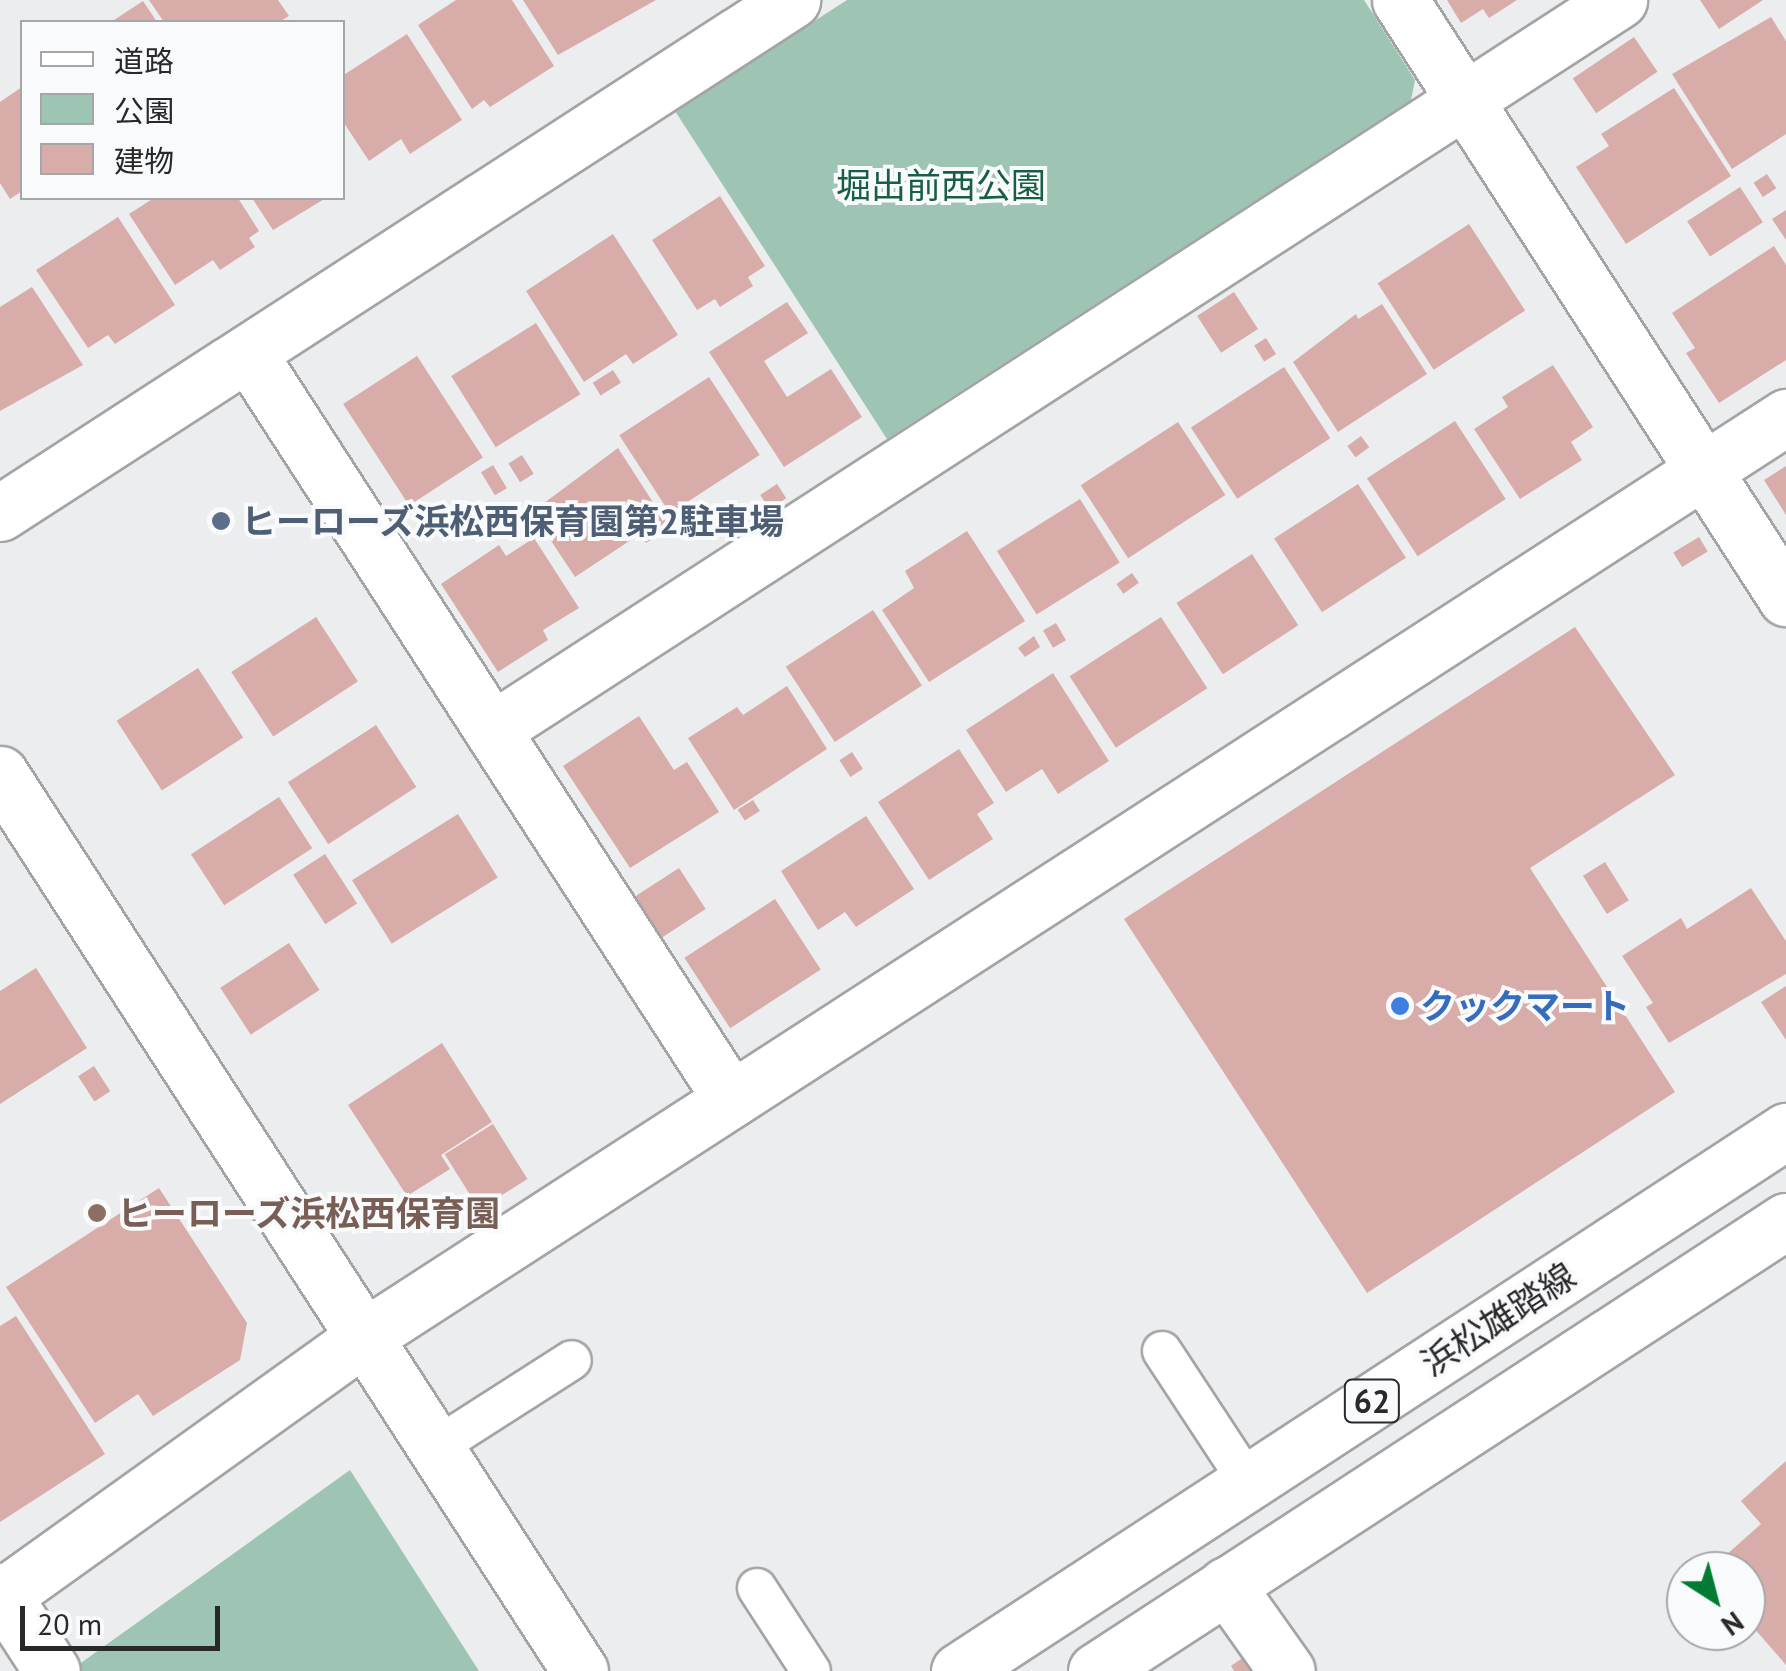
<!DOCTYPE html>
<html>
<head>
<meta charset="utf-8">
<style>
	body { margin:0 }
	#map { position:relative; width:1786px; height:1671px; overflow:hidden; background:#ecedef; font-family:"PT Sans","Noto Sans JP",sans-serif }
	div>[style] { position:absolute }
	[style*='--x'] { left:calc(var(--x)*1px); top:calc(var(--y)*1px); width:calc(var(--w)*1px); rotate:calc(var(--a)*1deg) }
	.green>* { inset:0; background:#9ec5b3 }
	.building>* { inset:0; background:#d8ada9; transform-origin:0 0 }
	.roads { filter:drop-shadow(2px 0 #a3a4a6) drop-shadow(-2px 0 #a3a4a6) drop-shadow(0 2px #a3a4a6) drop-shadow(0 -2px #a3a4a6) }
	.lane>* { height:38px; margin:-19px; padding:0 19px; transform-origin:19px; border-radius:19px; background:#fff }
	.street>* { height:55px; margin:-27.5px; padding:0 27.5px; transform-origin:27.5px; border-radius:27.5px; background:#fff }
	.secondary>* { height:55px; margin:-27.5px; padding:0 27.5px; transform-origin:27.5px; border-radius:27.5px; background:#fff }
	.primary>* { height:55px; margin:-27.5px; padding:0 27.5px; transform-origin:27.5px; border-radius:27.5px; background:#fff }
	.dots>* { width:28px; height:28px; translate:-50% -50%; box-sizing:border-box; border:5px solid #f9fafc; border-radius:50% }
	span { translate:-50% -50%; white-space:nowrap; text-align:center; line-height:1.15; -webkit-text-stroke:8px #f9fafc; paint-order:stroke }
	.shield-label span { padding:2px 8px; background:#f9fafc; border:2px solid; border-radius:8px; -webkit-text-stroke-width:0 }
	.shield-label { font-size:32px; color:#29292a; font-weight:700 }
	.park-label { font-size:35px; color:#185e44 }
	.service-label { font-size:35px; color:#4e5e75; font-weight:700 }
	.left { translate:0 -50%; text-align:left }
	.shop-label { font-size:35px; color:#366cbe; font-weight:700 }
	.education-label { font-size:35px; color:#785e54; font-weight:700 }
	.street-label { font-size:35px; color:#29292a }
	.legend { position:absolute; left:20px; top:20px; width:325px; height:180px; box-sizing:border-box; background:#f9fafc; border:2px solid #a6a6a8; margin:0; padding:12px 18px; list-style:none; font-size:30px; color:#29292a }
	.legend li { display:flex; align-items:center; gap:20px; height:50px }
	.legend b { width:50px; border:2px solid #a6a6a8 }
	.north { position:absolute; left:1666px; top:1551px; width:100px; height:100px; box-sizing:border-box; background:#f9fafc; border:2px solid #a6a6a8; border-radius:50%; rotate:144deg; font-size:28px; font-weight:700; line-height:40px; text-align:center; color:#29292a }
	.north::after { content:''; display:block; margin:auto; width:35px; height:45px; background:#027c34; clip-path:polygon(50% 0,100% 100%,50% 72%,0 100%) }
	.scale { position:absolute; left:20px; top:1606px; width:200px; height:45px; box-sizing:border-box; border:5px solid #29292a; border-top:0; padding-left:12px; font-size:30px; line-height:35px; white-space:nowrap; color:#29292a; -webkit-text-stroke:8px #f9fafc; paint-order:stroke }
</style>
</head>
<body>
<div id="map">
	<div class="green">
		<div style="clip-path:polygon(847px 0,1364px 0,1415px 80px,1411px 100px,887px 439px,675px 111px)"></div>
		<div style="clip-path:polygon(350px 1470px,479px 1671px,82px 1671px,78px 1665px)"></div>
	</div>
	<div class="building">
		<div style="clip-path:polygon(149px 0,278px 0,289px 16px,279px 22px,164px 22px)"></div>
		<div style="clip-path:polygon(456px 0,512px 0,554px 66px,490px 107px,484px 100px,472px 109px,418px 25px)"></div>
		<div style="clip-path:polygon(523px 0,656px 0,558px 55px)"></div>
		<div style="clip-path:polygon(1447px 0,1517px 0,1489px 18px,1483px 9px,1461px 23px)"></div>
		<div style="clip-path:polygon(1700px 0,1763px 0,1719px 29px)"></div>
		<div style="clip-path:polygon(143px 1px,157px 22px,111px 22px)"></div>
		<div style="clip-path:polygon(1771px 17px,1786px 41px,1786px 134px,1732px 169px,1672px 74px)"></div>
		<div style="clip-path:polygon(407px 34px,462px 120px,410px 154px,401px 139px,369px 161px,342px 120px,342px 76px)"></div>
		<div style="left:1634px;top:37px;width:42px;height:74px;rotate:56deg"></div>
		<div style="clip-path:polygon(22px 87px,22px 191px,10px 199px,0 183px,0 102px)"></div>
		<div style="clip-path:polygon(1674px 88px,1731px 176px,1626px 244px,1576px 167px,1609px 146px,1601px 134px)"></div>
		<div style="left:1767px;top:174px;width:17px;height:16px;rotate:57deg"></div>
		<div style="left:1740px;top:187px;width:42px;height:63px;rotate:57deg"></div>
		<div style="clip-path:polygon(720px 196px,765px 266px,748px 277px,753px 286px,720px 307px,715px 299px,697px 310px,652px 240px)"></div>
		<div style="clip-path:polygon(154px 198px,238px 198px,259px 231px,249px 238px,255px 247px,220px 270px,213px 260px,175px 285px,129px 214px)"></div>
		<div style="clip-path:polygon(252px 198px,326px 198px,273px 230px)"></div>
		<div style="clip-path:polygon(1786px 210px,1786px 240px,1772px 219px)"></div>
		<div style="clip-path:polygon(118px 217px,175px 305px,115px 344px,108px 335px,88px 348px,36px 270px)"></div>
		<div style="left:1469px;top:224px;width:103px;height:109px;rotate:57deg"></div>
		<div style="clip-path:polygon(613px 234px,678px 335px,633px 364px,626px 354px,584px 382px,526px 291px)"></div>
		<div style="clip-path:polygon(1774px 246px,1786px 265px,1786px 360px,1719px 403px,1686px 353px,1695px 348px,1672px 313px)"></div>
		<div style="clip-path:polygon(32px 287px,83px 365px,0 411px,0 307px)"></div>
		<div style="left:1234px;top:292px;width:44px;height:44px;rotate:57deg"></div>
		<div style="clip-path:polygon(787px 302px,808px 333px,764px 361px,787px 397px,831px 369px,862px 417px,784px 467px,709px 352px)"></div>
		<div style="clip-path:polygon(1382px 304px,1427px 374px,1338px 432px,1293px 362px,1356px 314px,1358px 319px)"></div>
		<div style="left:536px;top:323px;width:84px;height:100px;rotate:58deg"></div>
		<div style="left:1266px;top:338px;width:19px;height:14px;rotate:58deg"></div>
		<div style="left:417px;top:356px;width:121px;height:88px;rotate:57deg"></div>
		<div style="clip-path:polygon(1553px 365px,1593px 427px,1571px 442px,1582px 460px,1520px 499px,1474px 429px,1508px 407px,1502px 397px)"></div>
		<div style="left:1284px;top:367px;width:85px;height:111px;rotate:57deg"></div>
		<div style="left:613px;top:370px;width:15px;height:24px;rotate:58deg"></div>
		<div style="left:709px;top:377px;width:93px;height:107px;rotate:57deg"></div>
		<div style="left:1455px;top:421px;width:93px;height:105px;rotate:57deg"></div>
		<div style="left:1178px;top:422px;width:87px;height:116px;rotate:57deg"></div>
		<div style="left:1361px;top:436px;width:14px;height:17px;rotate:54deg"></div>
		<div style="clip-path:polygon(618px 448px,669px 527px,646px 543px,640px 534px,575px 577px,532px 512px)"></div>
		<div style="left:522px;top:455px;width:22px;height:16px;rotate:58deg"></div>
		<div style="left:493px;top:465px;width:27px;height:14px;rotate:59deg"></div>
		<div style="clip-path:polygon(1786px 466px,1786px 515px,1764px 480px)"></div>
		<div style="left:777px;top:484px;width:17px;height:20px;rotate:57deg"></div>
		<div style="left:1358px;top:484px;width:88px;height:100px;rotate:57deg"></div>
		<div style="left:1080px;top:499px;width:75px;height:98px;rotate:58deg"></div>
		<div style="clip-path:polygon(967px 531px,1025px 621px,929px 682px,882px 610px,914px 588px,905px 571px)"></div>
		<div style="left:1699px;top:537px;width:17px;height:30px;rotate:59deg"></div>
		<div style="clip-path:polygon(534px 538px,579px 608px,543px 630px,548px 640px,498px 672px,441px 584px,499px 545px,506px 556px)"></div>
		<div style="left:1252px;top:554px;width:85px;height:90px;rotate:57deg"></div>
		<div style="left:1132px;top:573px;width:12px;height:19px;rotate:55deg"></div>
		<div style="left:873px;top:610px;width:90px;height:104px;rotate:57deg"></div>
		<div style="left:316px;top:617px;width:77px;height:101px;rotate:57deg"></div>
		<div style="left:1161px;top:617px;width:85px;height:109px;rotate:57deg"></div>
		<div style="left:1056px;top:623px;width:20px;height:15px;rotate:60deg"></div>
		<div style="clip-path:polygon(1575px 627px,1675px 775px,1530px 868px,1675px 1092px,1367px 1293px,1124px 919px)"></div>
		<div style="clip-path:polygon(1034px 636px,1040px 647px,1025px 657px,1018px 648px)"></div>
		<div style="left:198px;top:668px;width:83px;height:97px;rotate:57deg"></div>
		<div style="clip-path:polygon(1053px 673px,1109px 761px,1058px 794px,1042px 769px,1006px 792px,966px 730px)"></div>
		<div style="clip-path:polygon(787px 686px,827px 749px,734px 810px,688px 738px,737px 707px,743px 715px)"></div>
		<div style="clip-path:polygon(639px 716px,674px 770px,687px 762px,719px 812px,630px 868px,563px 766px)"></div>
		<div style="left:376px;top:725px;width:74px;height:105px;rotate:57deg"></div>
		<div style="clip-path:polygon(959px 749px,994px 803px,977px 814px,993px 839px,929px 880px,878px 802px)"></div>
		<div style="left:852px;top:752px;width:20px;height:15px;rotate:57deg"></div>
		<div style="left:279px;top:797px;width:61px;height:105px;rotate:57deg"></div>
		<div style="left:753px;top:800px;width:13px;height:18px;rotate:58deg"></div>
		<div style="left:458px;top:814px;width:75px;height:125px;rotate:58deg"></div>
		<div style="clip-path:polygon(866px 816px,914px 889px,856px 927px,845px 912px,818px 930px,781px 871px)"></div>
		<div style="left:325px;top:854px;width:59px;height:38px;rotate:57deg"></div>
		<div style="left:1605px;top:862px;width:45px;height:26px;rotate:58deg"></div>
		<div style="left:679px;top:868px;width:49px;height:53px;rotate:57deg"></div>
		<div style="clip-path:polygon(1751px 888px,1786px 941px,1786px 974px,1669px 1043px,1646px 1007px,1653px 1003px,1622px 956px,1681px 918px,1687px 929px)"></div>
		<div style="left:775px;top:899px;width:84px;height:108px;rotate:57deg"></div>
		<div style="left:289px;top:943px;width:56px;height:82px;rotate:57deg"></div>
		<div style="clip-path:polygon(36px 968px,87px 1048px,0 1104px,0 991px)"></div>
		<div style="clip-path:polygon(1786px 986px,1786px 1040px,1761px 1002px)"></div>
		<div style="clip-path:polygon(442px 1043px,492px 1122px,441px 1155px,450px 1169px,407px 1196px,348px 1105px)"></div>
		<div style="left:94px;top:1066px;width:30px;height:19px;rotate:57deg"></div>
		<div style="left:493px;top:1124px;width:65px;height:57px;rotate:58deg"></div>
		<div style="clip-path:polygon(159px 1188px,247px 1323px,240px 1360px,153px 1416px,138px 1394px,95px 1423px,6px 1287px)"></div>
		<div style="clip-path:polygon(16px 1316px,105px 1454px,0 1522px,0 1326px)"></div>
		<div style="clip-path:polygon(1786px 1461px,1786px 1665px,1746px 1619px,1746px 1571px,1708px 1571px,1761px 1524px,1741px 1501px)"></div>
		<div style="clip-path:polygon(1251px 1652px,1264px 1671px,1234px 1671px,1231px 1666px)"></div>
	</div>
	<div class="roads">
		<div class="lane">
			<div style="--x:1162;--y:1351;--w:157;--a:56.7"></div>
			<div style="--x:436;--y:1447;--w:161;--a:-32.6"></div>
			<div style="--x:757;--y:1588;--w:99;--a:57"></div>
		</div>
		<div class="street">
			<div style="--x:1400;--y:0;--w:712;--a:57.16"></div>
			<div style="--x:248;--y:353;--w:889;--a:57.08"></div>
			<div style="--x:0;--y:513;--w:944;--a:-32.93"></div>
			<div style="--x:492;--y:730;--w:1343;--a:-32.93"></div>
			<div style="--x:1226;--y:1585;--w:105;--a:54.7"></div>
			<div style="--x:0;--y:1591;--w:95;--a:57"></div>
			<div style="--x:0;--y:1598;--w:448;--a:-35.6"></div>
			<div style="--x:364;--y:1337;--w:1694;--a:-32.9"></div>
		</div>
		<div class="secondary">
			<div style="--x:0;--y:774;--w:1068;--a:57.11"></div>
		</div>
		<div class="primary">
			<div style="--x:959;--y:1671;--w:988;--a:-33.14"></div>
			<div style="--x:1096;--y:1671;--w:824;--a:-33.11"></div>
		</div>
	</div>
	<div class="dots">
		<div style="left:221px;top:521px;background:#5c6f8a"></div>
		<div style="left:1400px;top:1006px;background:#3f7fe0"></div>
		<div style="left:97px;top:1213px;background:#8d6e63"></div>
	</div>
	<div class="shield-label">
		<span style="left:1372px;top:1401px">62</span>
	</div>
	<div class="park-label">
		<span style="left:941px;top:185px">堀出前西公園</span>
	</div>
	<div class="service-label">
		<span class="left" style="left:241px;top:521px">ヒーローズ浜松西保育園第2駐車場</span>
	</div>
	<div class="shop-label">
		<span class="left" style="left:1420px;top:1006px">クックマート</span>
	</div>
	<div class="education-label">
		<span class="left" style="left:117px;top:1213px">ヒーローズ浜松西保育園</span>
	</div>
	<div class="street-label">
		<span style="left:1498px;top:1319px;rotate:-33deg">浜松雄踏線</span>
	</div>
	<ul class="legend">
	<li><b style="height:12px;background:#fff"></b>道路</li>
	<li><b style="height:28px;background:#9ec5b3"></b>公園</li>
	<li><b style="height:28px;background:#d8ada9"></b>建物</li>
	</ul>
	<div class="north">N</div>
	<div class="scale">20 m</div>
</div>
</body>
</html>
